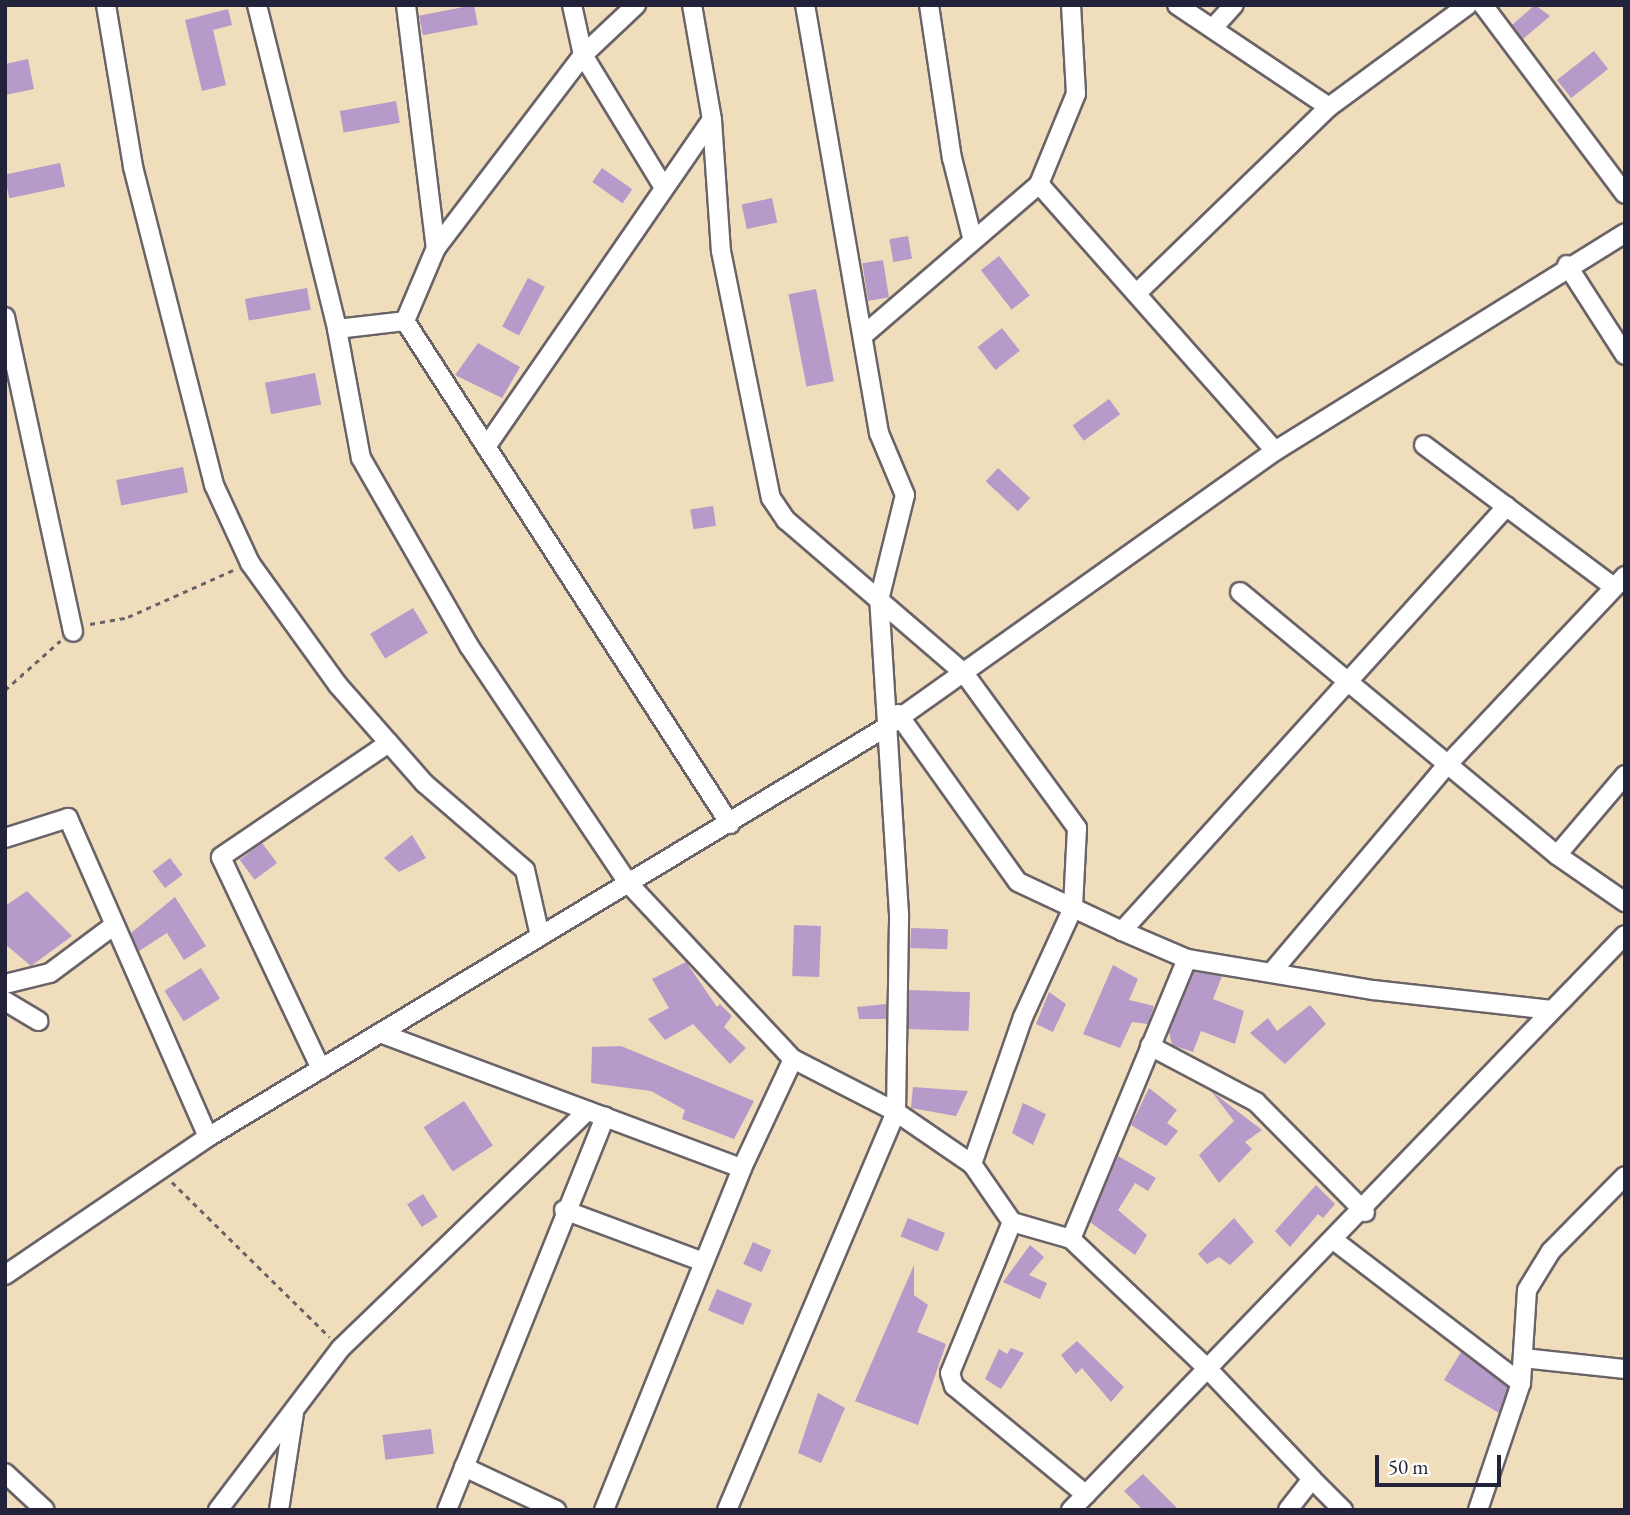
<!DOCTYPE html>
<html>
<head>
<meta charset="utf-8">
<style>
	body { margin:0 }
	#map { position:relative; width:1630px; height:1515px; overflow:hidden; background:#f0ddbb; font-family:"EB Garamond",serif }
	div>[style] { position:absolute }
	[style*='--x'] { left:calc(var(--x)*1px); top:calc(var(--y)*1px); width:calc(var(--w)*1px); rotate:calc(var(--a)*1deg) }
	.building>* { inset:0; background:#b69ac9; transform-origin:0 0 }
	.path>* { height:2.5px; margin-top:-1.25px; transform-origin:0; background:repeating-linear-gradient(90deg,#6a6368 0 5px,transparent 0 10px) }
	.roads { filter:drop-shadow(2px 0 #6a6368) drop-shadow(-2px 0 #6a6368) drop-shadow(0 2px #6a6368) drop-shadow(0 -2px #6a6368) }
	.minor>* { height:18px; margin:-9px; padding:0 9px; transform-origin:9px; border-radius:9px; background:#fff }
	span { translate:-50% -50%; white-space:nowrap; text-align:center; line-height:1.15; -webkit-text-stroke:5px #fdfcf7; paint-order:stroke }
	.frame { position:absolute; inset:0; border:7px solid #22223b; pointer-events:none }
	.scale { position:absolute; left:1375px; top:1455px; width:126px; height:32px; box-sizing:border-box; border:4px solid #22223b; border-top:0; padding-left:9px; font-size:21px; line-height:24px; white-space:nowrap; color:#22223b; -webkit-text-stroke:5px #fdfcf7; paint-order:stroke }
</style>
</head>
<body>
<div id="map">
	<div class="building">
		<div style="left:474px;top:5px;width:20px;height:56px;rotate:79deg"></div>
		<div style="clip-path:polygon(1535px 5px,1550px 16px,1523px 39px,1512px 25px)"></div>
		<div style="clip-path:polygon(228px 9px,232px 25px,213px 30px,226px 85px,202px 91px,185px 20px)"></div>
		<div style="left:1594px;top:51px;width:23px;height:47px;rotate:52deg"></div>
		<div style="clip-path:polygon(28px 59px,34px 89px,5px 95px,5px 64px)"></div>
		<div style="left:396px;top:101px;width:22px;height:57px;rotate:80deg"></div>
		<div style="left:60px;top:163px;width:24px;height:57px;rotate:78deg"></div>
		<div style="left:602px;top:168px;width:37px;height:17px;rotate:35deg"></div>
		<div style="left:772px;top:198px;width:25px;height:31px;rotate:78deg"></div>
		<div style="left:908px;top:236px;width:23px;height:19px;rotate:80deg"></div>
		<div style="left:999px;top:256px;width:50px;height:23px;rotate:52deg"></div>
		<div style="left:883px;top:260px;width:38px;height:21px;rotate:81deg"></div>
		<div style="left:528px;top:278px;width:19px;height:55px;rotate:28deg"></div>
		<div style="left:307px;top:288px;width:22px;height:63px;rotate:80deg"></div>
		<div style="left:816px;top:289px;width:94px;height:28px;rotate:79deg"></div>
		<div style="left:1002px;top:328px;width:29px;height:31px;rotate:52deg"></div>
		<div style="clip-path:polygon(478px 343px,520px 367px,502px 398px,455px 375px)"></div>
		<div style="left:315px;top:373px;width:32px;height:51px;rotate:79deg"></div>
		<div style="left:1109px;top:399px;width:19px;height:45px;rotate:54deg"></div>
		<div style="left:183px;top:467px;width:26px;height:68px;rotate:79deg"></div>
		<div style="left:998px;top:468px;width:44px;height:18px;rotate:43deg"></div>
		<div style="left:713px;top:506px;width:20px;height:23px;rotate:81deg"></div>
		<div style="left:413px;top:608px;width:29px;height:50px;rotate:59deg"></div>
		<div style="clip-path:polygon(412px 835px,426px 858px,399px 872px,384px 858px)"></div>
		<div style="left:262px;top:843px;width:25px;height:28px;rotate:53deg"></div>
		<div style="left:170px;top:858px;width:21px;height:22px;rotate:53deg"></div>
		<div style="clip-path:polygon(27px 891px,72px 936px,31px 966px,5px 944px,5px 906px)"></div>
		<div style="clip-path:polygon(175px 897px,206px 946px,184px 960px,167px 933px,139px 951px,131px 933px)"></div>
		<div style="left:794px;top:925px;width:27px;height:51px;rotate:2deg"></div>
		<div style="left:911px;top:928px;width:37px;height:20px;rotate:2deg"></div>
		<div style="clip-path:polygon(686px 962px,717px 1007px,720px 1004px,732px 1016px,724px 1027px,746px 1048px,730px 1064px,693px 1024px,665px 1040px,648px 1019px,669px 1008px,652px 979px)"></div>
		<div style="clip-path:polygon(1113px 965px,1138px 979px,1129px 1000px,1154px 1006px,1148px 1024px,1132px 1022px,1120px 1048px,1083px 1034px)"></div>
		<div style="left:201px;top:968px;width:36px;height:43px;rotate:58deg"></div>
		<div style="clip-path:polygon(1194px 972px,1222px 976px,1213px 999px,1244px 1011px,1235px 1044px,1201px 1031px,1193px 1052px,1172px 1045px,1169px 1032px)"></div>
		<div style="left:909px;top:990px;width:61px;height:39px;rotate:2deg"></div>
		<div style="clip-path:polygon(1049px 992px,1066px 1004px,1053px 1032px,1036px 1024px)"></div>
		<div style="clip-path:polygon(886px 1004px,886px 1019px,859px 1019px,857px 1007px)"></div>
		<div style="clip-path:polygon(1310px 1005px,1326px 1024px,1285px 1064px,1250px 1033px,1268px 1018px,1277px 1031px)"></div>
		<div style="clip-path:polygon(621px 1046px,754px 1101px,734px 1139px,682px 1119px,685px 1110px,651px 1091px,591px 1083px,592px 1047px)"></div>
		<div style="clip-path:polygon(913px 1087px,968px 1091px,956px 1116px,911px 1108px)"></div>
		<div style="clip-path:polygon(1149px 1088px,1177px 1110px,1167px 1123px,1178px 1131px,1166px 1146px,1131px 1125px)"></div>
		<div style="clip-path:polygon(1211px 1091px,1262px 1130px,1245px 1142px,1252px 1149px,1219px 1183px,1199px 1155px,1234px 1121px)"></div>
		<div style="left:464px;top:1101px;width:53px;height:48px;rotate:57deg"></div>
		<div style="clip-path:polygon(1023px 1103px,1046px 1114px,1033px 1145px,1012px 1133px)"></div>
		<div style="clip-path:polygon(1118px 1156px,1156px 1178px,1148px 1191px,1135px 1183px,1118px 1210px,1147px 1235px,1135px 1255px,1090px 1222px)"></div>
		<div style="clip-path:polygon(1316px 1185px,1335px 1204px,1323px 1218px,1318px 1214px,1290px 1247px,1275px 1231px)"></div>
		<div style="left:423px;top:1194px;width:27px;height:19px;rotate:57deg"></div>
		<div style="left:908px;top:1218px;width:40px;height:20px;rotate:22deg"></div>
		<div style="clip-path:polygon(1234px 1218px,1254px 1242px,1230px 1265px,1219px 1257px,1207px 1264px,1198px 1254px)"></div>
		<div style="left:753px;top:1242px;width:20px;height:24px;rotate:24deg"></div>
		<div style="clip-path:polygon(1030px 1245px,1044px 1257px,1029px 1275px,1047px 1283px,1040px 1299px,1003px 1282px)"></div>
		<div style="clip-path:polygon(914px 1265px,914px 1295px,928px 1305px,917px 1332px,946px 1344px,918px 1425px,855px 1401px)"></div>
		<div style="left:717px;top:1289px;width:38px;height:23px;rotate:23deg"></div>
		<div style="clip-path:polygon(1077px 1341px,1124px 1387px,1111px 1402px,1082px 1368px,1076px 1374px,1061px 1355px)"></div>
		<div style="clip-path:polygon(1011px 1348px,1024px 1353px,1001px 1389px,985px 1379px,999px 1349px,1007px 1354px)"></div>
		<div style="clip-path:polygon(1461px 1352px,1508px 1387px,1499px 1413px,1444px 1380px)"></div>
		<div style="clip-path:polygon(818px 1393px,845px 1408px,821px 1463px,798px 1453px)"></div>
		<div style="left:431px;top:1429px;width:25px;height:49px;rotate:83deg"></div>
		<div style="clip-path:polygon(1143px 1474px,1179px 1510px,1143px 1510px,1124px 1491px)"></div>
	</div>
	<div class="path">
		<div style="--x:90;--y:624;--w:39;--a:-10"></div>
		<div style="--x:128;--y:617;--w:115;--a:-24.1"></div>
		<div style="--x:5;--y:690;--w:74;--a:-41.7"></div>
		<div style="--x:172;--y:1182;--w:221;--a:44.5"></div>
	</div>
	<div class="roads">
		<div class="minor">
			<div style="--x:106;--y:5;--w:164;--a:80.5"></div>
			<div style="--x:133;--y:167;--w:328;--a:75.7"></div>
			<div style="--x:214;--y:485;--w:86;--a:65.2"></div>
			<div style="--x:250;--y:563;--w:150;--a:54.2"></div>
			<div style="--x:338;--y:685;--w:130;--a:48.7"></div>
			<div style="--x:424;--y:783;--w:133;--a:40.7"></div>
			<div style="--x:525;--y:870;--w:68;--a:77.2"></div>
			<div style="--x:257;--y:5;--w:334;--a:76.1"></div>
			<div style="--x:337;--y:329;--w:131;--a:79.5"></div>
			<div style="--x:361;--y:458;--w:217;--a:60.1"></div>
			<div style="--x:469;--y:646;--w:287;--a:56.1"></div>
			<div style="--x:629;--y:884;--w:240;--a:46.9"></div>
			<div style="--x:793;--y:1059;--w:116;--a:27.2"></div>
			<div style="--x:896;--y:1112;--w:92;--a:34.4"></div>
			<div style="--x:972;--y:1164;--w:70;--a:55.4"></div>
			<div style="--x:1012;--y:1222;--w:61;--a:16.1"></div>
			<div style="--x:1071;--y:1239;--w:183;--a:43.5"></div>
			<div style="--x:1204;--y:1365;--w:157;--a:46.5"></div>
			<div style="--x:1312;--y:1479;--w:39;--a:128"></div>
			<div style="--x:406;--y:5;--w:245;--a:83"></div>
			<div style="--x:572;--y:5;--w:51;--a:77.6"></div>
			<div style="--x:583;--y:55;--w:153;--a:58.6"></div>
			<div style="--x:692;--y:5;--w:117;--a:80.1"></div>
			<div style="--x:712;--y:120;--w:131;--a:86.1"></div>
			<div style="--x:721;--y:251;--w:252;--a:78.6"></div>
			<div style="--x:771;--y:498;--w:27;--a:56"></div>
			<div style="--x:786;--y:520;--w:235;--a:40.7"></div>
			<div style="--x:964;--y:673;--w:192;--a:53.9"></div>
			<div style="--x:1077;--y:828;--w:80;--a:92.9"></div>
			<div style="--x:1073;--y:908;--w:120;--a:114.6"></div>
			<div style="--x:1023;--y:1017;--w:156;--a:109.1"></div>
			<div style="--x:929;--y:5;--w:155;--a:81.5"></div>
			<div style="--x:952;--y:158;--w:81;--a:75.8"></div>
			<div style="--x:1177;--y:5;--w:183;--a:33.9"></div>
			<div style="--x:1483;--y:5;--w:236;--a:53.1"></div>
			<div style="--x:1213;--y:28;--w:31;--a:-48"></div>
			<div style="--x:1039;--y:184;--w:356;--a:48.5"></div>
			<div style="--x:1567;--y:265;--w:107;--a:57.2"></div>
			<div style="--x:1138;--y:292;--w:266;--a:-44.1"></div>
			<div style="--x:1329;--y:107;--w:172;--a:-36.3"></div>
			<div style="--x:5;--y:317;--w:322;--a:77.8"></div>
			<div style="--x:405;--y:321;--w:599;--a:57.13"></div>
			<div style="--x:405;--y:321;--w:79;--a:-67"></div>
			<div style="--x:436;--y:248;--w:243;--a:-52.7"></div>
			<div style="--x:583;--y:55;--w:73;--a:-43.3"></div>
			<div style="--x:337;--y:329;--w:68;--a:-6.7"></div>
			<div style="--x:866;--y:333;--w:228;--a:-40.7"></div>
			<div style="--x:1039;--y:184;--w:97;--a:-67.7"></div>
			<div style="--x:1076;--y:94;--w:89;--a:-93.2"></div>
			<div style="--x:1424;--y:445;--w:237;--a:36.8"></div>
			<div style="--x:486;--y:447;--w:397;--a:-55.4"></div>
			<div style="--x:1240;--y:592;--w:412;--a:39.7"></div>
			<div style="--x:1557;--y:855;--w:83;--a:34.7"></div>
			<div style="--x:898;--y:714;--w:206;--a:54.5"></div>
			<div style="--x:1018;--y:882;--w:115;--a:25.2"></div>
			<div style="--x:1122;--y:931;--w:71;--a:23.3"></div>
			<div style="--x:1187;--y:959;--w:189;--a:9.5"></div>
			<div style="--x:1373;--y:990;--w:180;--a:6.4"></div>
			<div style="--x:5;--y:838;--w:66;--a:-17.6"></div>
			<div style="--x:68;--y:818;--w:348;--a:66.3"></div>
			<div style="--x:1557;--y:855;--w:105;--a:-49.6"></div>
			<div style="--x:1122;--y:931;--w:573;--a:-47.83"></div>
			<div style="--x:1271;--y:973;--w:272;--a:-49.8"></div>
			<div style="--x:1447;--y:765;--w:260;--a:-46.7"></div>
			<div style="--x:5;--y:984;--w:46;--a:-13.7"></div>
			<div style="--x:50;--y:973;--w:79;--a:-36.7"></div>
			<div style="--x:5;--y:1001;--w:39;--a:31"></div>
			<div style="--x:380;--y:1033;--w:386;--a:20.5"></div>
			<div style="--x:1150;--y:1046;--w:120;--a:27.8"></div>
			<div style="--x:1256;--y:1102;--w:155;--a:45.3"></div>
			<div style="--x:321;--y:1069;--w:234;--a:-115.3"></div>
			<div style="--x:221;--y:857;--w:203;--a:-34.2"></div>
			<div style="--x:564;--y:1210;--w:149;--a:20.4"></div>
			<div style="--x:1012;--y:1222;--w:163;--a:112.3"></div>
			<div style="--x:950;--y:1373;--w:14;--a:73"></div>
			<div style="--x:954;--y:1386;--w:171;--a:39.5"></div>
			<div style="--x:1071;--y:1239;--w:303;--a:-67.5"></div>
			<div style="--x:1335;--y:1241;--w:234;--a:37.4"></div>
			<div style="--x:5;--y:1275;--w:245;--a:-34.2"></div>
			<div style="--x:208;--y:1137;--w:795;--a:-31.15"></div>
			<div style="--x:888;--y:726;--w:475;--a:-35.4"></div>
			<div style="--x:1275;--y:451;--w:412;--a:-31.9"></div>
			<div style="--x:1523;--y:1358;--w:103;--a:6.2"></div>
			<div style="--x:464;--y:1467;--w:102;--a:25.1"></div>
			<div style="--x:5;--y:1473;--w:54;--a:42.8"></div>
			<div style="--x:1312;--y:1479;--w:44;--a:45"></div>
			<div style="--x:218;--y:1510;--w:203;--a:-52.8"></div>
			<div style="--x:341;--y:1348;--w:342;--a:-43.9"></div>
			<div style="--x:279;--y:1510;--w:98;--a:-81.2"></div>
			<div style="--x:447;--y:1510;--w:424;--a:-68.1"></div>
			<div style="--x:604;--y:1510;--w:369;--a:-68"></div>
			<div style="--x:742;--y:1168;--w:120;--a:-64.9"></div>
			<div style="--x:727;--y:1510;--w:432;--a:-67"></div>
			<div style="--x:896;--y:1112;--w:198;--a:-89.1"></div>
			<div style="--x:899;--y:914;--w:315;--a:-93.6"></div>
			<div style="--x:879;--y:600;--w:108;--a:-76.1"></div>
			<div style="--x:905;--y:495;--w:67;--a:-112.8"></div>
			<div style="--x:879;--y:433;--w:434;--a:-99.8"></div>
			<div style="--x:1071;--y:1510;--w:798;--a:-46.07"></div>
			<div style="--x:1478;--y:1510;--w:134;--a:-71.3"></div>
			<div style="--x:1521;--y:1383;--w:93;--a:-86.3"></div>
			<div style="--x:1527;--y:1290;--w:46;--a:-58.4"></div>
			<div style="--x:1551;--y:1251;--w:105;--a:-45.4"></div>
		</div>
	</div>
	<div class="frame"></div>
	<div class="scale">50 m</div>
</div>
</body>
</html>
